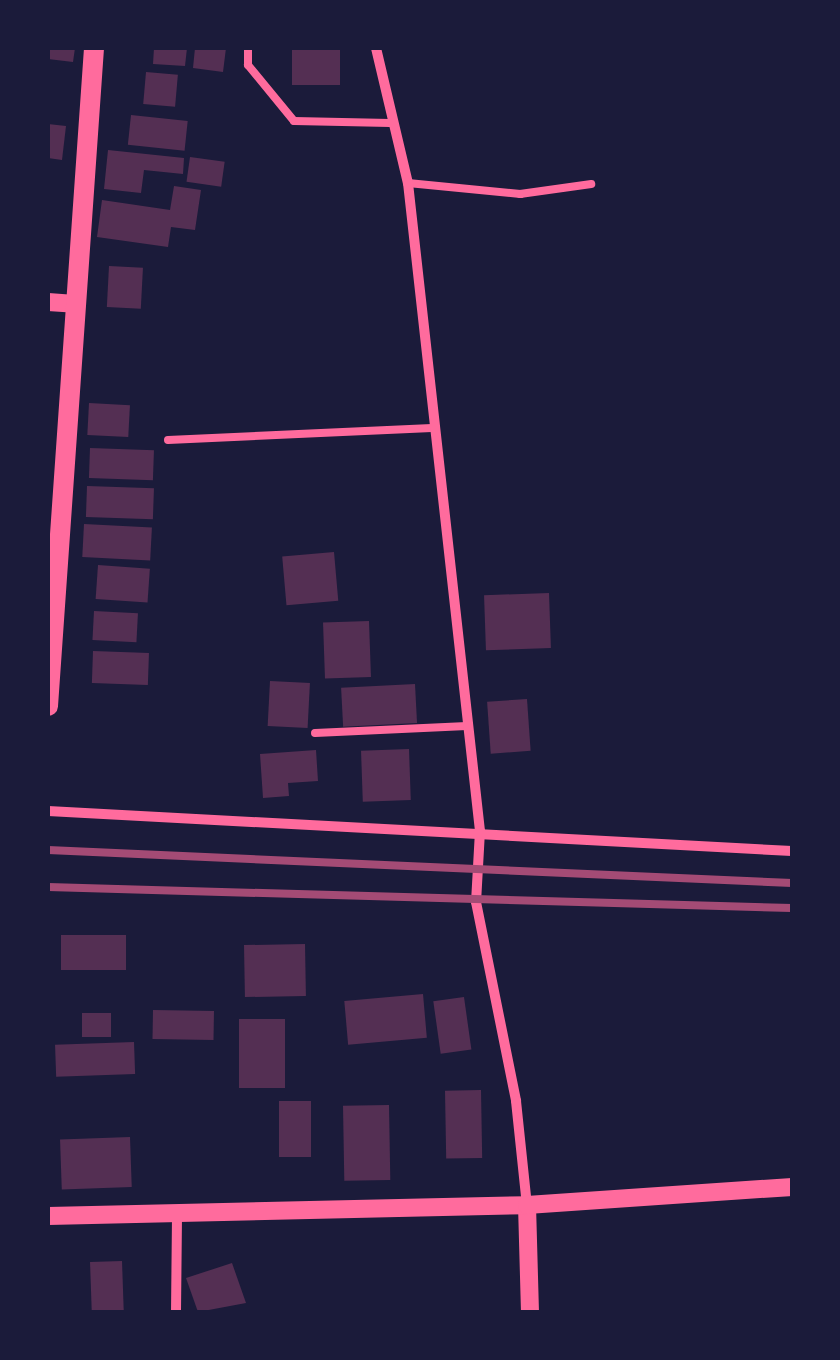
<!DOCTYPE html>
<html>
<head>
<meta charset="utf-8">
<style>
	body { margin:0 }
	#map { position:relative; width:840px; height:1360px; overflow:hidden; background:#1b1b3a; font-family:Cabin,sans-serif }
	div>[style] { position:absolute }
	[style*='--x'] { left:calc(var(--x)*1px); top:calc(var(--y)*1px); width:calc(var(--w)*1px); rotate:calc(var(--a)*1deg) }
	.building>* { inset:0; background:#542f53; transform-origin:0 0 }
	.service>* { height:8px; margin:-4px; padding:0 4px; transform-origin:4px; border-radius:4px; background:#ff6b9d }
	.minor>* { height:10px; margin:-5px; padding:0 5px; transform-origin:5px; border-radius:5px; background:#ff6b9d }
	.tertiary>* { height:18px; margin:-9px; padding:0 9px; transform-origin:9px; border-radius:9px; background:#ff6b9d }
	.secondary>* { height:20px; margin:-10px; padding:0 10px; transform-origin:10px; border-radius:10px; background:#ff6b9d }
	.rail>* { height:8px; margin:-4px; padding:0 4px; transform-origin:4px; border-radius:4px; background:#a44b75 }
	span { translate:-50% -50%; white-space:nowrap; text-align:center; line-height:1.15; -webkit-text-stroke:10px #1b1b3a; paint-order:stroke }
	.frame { position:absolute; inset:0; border:50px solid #1b1b3a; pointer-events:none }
</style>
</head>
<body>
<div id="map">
	<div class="building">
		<div style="clip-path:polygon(48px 48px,75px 48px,73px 62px,48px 59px)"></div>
		<div style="clip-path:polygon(154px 48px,187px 48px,185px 66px,153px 64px)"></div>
		<div style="clip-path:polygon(195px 48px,226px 48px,223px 72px,193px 68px)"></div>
		<div style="left:292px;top:48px;width:48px;height:37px"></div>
		<div style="left:146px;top:72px;width:32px;height:32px;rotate:5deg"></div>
		<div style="left:131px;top:115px;width:57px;height:30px;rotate:6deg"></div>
		<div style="clip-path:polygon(48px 124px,66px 126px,62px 160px,48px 158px)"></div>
		<div style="clip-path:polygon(108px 150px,184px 158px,183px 174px,144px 170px,141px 193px,104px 189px)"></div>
		<div style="left:190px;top:157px;width:35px;height:25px;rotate:8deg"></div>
		<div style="clip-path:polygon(174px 186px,201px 190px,195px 230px,171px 227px,168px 247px,97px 237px,102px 200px,170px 210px)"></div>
		<div style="left:109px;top:266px;width:34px;height:41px;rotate:3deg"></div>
		<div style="left:89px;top:403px;width:41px;height:32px;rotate:3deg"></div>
		<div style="left:90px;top:448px;width:64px;height:30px;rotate:2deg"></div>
		<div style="left:87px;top:486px;width:67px;height:31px;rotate:2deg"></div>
		<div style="left:84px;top:524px;width:68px;height:33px;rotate:3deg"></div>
		<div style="left:334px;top:552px;width:49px;height:52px;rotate:85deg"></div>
		<div style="left:98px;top:565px;width:52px;height:34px;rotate:4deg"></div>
		<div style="left:549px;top:593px;width:55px;height:65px;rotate:88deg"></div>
		<div style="left:94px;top:611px;width:44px;height:29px;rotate:3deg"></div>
		<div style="left:369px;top:621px;width:56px;height:46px;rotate:88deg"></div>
		<div style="left:93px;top:651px;width:56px;height:32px;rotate:2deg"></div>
		<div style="left:270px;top:681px;width:40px;height:45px;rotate:3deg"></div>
		<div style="left:415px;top:684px;width:39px;height:74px;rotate:87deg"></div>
		<div style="left:527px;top:699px;width:52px;height:40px;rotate:86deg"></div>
		<div style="left:409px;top:749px;width:51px;height:48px;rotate:88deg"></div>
		<div style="clip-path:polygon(316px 750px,318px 781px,288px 783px,289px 796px,263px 798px,260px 754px)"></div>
		<div style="left:61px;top:935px;width:65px;height:35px"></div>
		<div style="left:305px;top:944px;width:52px;height:61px;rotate:89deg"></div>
		<div style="left:423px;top:994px;width:44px;height:79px;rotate:85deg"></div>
		<div style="left:464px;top:997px;width:53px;height:31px;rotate:82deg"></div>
		<div style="left:153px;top:1010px;width:61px;height:29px;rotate:1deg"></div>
		<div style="left:82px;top:1013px;width:29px;height:24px"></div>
		<div style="left:239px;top:1019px;width:46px;height:69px"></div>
		<div style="left:134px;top:1042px;width:32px;height:79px;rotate:88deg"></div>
		<div style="left:481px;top:1090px;width:68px;height:36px;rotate:89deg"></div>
		<div style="left:279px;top:1101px;width:32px;height:56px"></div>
		<div style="left:389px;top:1105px;width:75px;height:46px;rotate:89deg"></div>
		<div style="left:130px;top:1137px;width:50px;height:70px;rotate:88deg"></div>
		<div style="left:122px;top:1261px;width:51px;height:32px;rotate:88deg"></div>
		<div style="clip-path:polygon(232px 1263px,246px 1303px,198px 1312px,186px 1278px)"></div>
	</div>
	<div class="service">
		<div style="--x:248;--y:48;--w:17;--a:90"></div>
		<div style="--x:248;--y:65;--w:72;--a:50.6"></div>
		<div style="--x:294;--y:121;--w:96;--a:1.2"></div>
		<div style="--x:408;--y:183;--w:113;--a:5.6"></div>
		<div style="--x:520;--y:194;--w:72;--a:-8"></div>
		<div style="--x:168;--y:440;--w:264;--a:-2.6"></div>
		<div style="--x:315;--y:733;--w:152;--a:-2.6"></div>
	</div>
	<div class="minor">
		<div style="--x:376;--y:48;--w:139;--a:76.7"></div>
		<div style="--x:408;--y:183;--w:652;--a:83.66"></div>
		<div style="--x:480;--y:831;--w:71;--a:93.2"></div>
		<div style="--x:476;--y:902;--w:203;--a:78.6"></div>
		<div style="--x:516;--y:1101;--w:105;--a:84"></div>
		<div style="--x:48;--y:811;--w:745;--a:3.08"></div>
		<div style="--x:176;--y:1312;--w:99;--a:-89.4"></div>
	</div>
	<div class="tertiary">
		<div style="--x:48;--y:302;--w:27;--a:4"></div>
		<div style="--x:527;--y:1205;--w:107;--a:88.4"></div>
		<div style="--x:48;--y:1216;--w:479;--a:-1.3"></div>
		<div style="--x:527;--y:1205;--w:266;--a:-3.9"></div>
	</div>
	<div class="secondary">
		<div style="--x:48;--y:706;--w:660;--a:-86"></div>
	</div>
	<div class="rail">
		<div style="--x:48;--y:850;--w:745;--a:2.54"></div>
		<div style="--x:48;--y:887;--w:744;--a:1.62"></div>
	</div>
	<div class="frame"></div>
</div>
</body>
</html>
